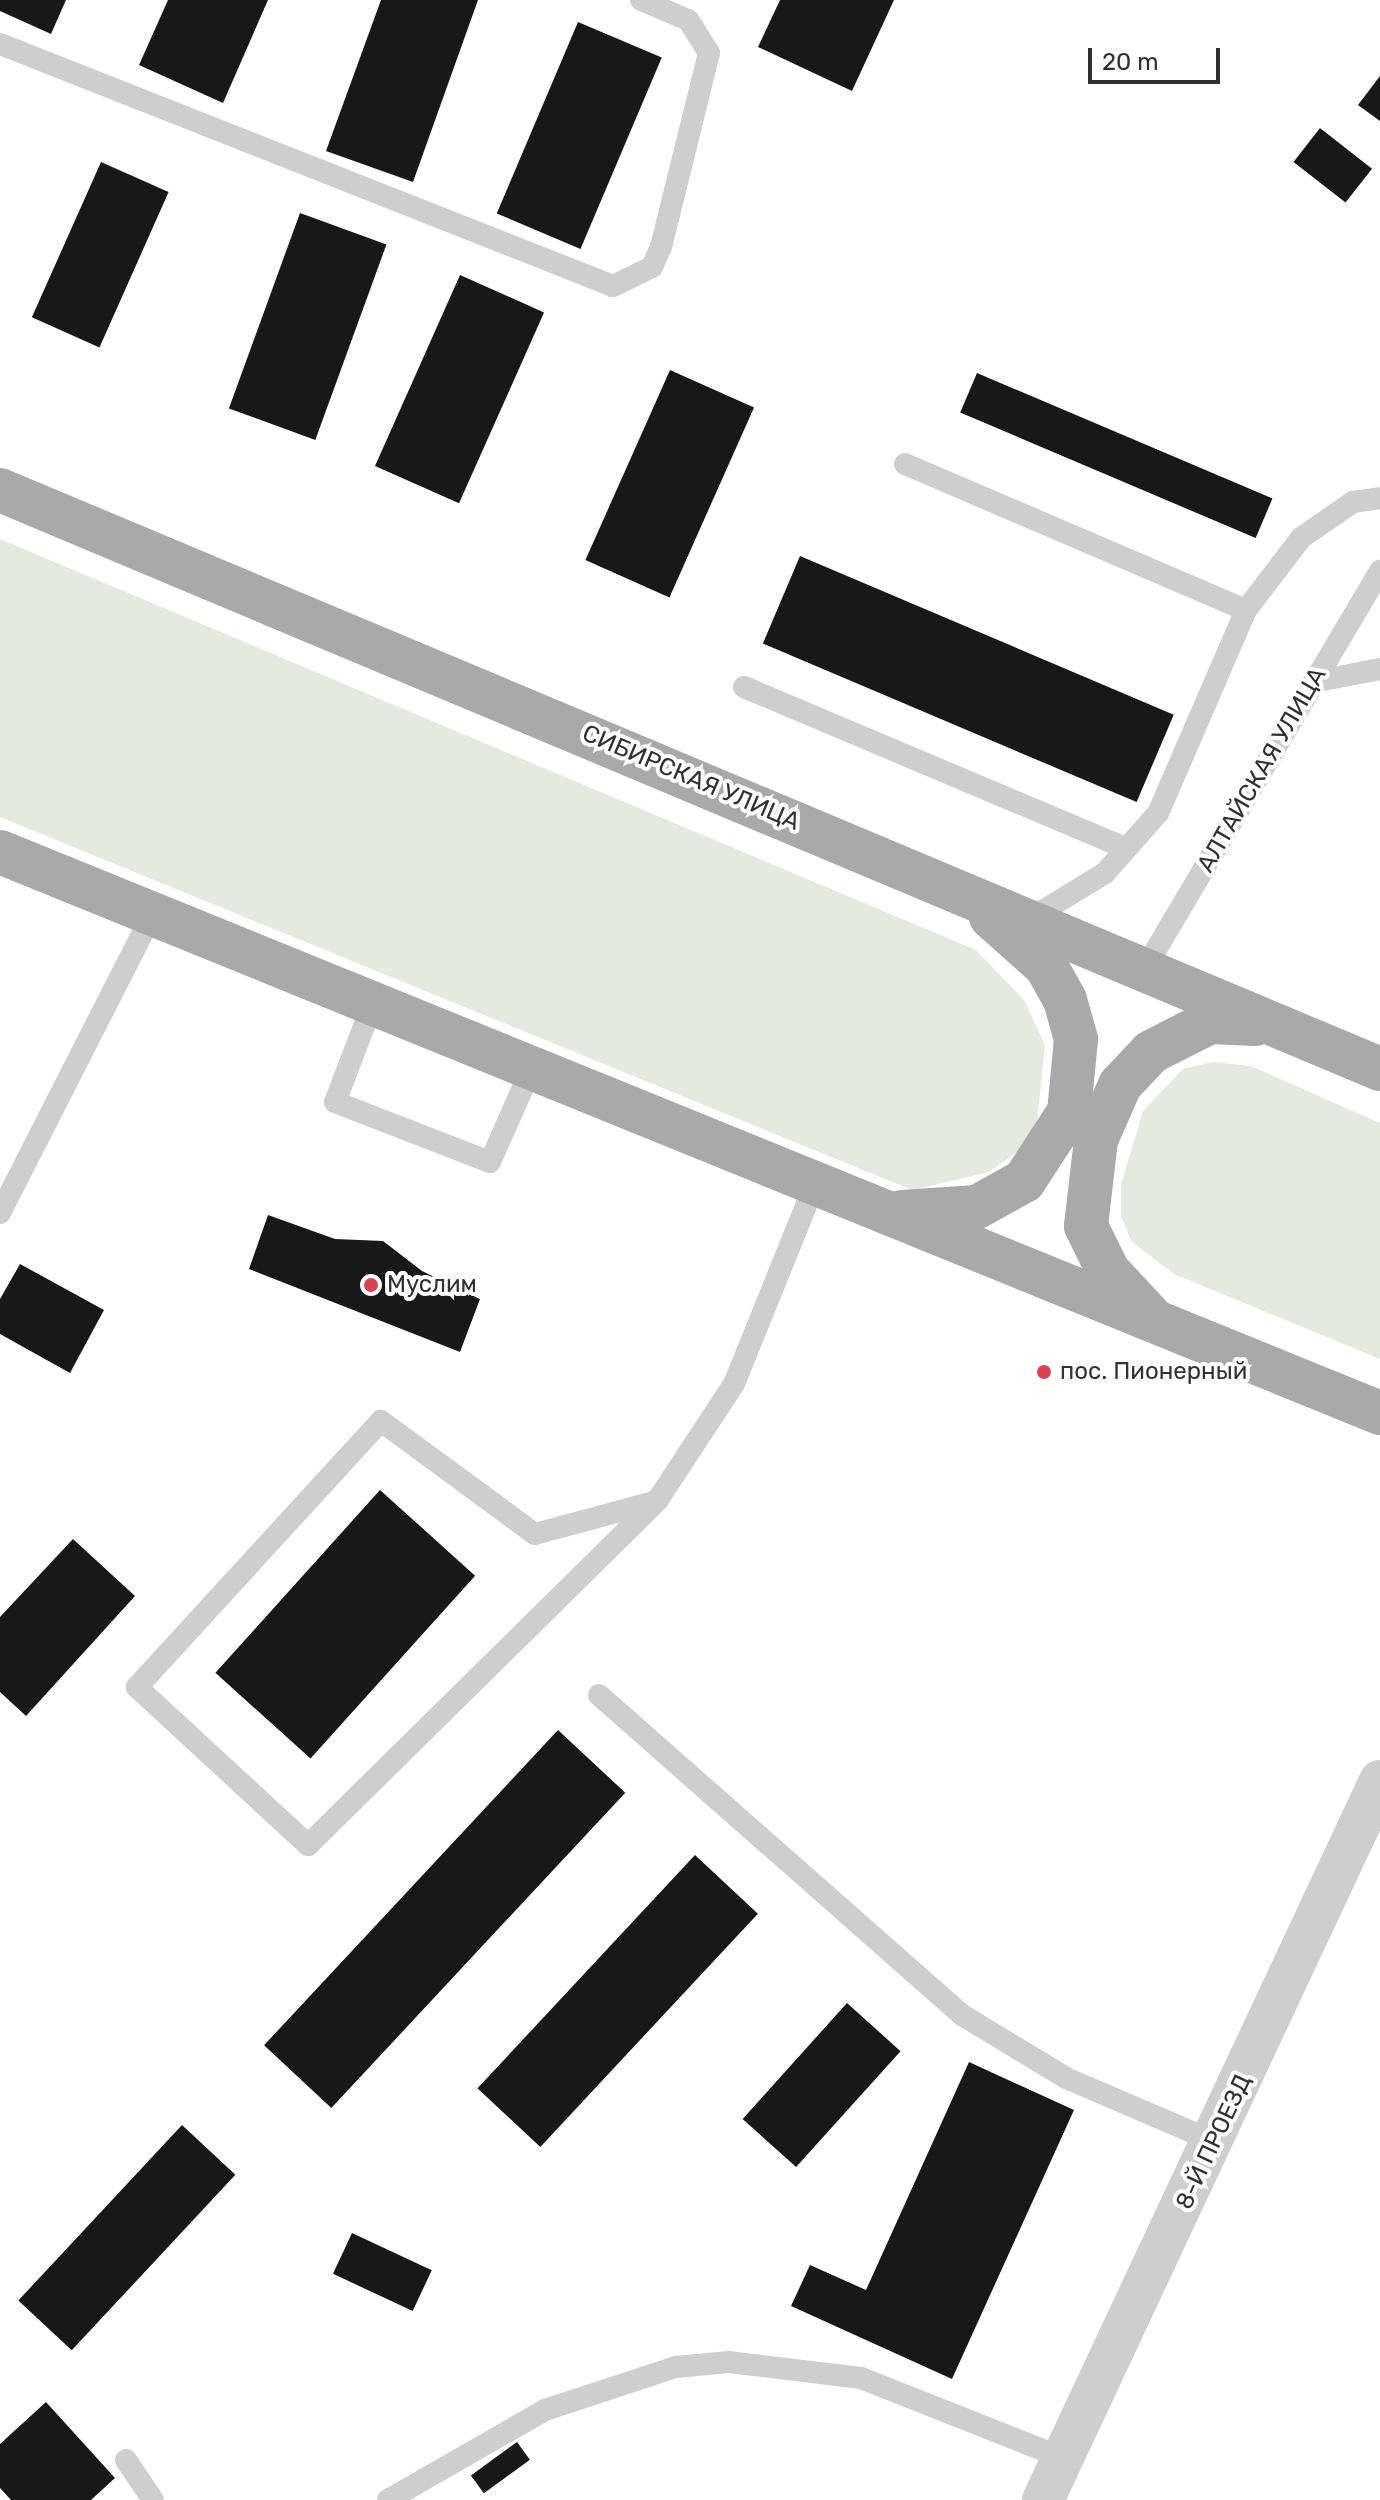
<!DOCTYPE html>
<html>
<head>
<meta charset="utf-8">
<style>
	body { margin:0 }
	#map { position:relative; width:1380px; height:2500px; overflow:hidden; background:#fff; font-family:Rubik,sans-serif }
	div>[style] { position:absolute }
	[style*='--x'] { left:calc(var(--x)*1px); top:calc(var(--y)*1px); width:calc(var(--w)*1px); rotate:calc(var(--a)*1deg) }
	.green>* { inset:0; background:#e4eade }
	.building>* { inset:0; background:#181818; transform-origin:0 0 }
	.lane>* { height:22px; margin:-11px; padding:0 11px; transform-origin:11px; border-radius:11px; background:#cecece }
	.street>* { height:42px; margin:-21px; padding:0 21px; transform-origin:21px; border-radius:21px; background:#cecece }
	.primary>* { height:44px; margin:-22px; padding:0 22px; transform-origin:22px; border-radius:22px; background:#a9a9a9 }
	.dots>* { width:22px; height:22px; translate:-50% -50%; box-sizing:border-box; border:4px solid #fff; border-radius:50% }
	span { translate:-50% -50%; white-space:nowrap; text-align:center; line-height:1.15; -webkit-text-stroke:8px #fff; paint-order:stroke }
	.street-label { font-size:24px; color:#313131 }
	.poi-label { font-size:24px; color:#313131 }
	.left { translate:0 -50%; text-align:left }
	.scale { position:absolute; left:1088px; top:48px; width:132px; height:36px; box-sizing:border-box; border:4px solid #313131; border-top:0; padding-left:10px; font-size:24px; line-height:28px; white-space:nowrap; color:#313131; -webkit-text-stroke:6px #fff; paint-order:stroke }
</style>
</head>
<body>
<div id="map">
	<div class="green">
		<div style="clip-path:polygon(0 539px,976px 950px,1024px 1000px,1045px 1045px,1037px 1123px,1017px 1152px,989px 1172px,912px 1190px,0 817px)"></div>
		<div style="clip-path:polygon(1212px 1062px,1251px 1066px,1380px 1123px,1380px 1359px,1174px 1274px,1131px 1241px,1121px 1216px,1121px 1184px,1143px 1111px,1183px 1069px)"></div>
	</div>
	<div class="building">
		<div style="clip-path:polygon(0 0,66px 0,51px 34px,0 11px)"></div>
		<div style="clip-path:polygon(168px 0,268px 0,223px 103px,139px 65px)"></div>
		<div style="clip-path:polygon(381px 0,478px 0,413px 182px,326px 151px)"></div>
		<div style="clip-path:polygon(780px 0,894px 0,852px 91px,758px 47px)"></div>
		<div style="left:578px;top:22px;width:91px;height:208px;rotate:23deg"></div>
		<div style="clip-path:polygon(1380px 76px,1380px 121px,1358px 105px)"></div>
		<div style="left:1320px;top:128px;width:66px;height:43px;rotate:38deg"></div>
		<div style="left:101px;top:162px;width:74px;height:170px;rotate:24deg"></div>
		<div style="left:300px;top:213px;width:92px;height:208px;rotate:20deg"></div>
		<div style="left:460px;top:275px;width:92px;height:209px;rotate:24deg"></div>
		<div style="left:670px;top:370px;width:92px;height:208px;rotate:24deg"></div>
		<div style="left:977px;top:373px;width:321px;height:43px;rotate:23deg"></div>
		<div style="left:800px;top:556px;width:406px;height:95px;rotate:23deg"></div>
		<div style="clip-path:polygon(268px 1215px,335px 1239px,383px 1241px,422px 1271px,480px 1299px,460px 1352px,249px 1269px)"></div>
		<div style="clip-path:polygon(20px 1264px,104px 1310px,70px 1373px,0 1334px,0 1299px)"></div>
		<div style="left:380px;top:1490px;width:128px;height:246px;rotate:42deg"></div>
		<div style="clip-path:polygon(73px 1539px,135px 1596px,26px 1716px,0 1692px,0 1617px)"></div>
		<div style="left:558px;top:1730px;width:92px;height:431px;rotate:43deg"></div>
		<div style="left:695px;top:1855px;width:86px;height:319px;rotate:43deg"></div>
		<div style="left:847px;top:2003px;width:72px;height:156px;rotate:42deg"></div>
		<div style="clip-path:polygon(969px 2062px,1074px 2110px,952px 2379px,791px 2306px,810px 2265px,866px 2290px)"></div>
		<div style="left:182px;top:2125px;width:73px;height:240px;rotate:43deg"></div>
		<div style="left:352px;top:2233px;width:88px;height:45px;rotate:25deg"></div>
		<div style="clip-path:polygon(46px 2402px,115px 2478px,91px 2500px,11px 2500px,0 2488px,0 2444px)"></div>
		<div style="left:517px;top:2442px;width:22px;height:57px;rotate:54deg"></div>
	</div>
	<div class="lane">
		<div style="--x:0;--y:44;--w:659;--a:21.54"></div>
		<div style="--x:613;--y:286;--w:43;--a:-26"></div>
		<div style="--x:652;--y:267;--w:22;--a:-66"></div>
		<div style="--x:661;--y:247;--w:200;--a:-76.1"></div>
		<div style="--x:709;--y:53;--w:39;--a:-122"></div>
		<div style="--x:688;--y:20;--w:51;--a:-156.9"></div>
		<div style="--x:905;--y:464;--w:371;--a:23.2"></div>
		<div style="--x:1246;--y:610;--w:221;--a:113.4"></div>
		<div style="--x:1158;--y:813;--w:80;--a:131.5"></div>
		<div style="--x:1105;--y:873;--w:90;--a:148.6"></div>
		<div style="--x:1246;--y:610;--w:91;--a:-52.6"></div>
		<div style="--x:1301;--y:538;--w:63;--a:-34.7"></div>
		<div style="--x:1353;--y:502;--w:27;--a:-8"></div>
		<div style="--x:1313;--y:682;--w:68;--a:-11"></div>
		<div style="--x:744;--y:687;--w:415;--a:22.9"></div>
		<div style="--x:1144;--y:970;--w:464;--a:-59.4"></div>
		<div style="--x:374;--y:1000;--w:109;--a:110.9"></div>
		<div style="--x:335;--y:1102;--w:166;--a:21.2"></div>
		<div style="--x:490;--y:1162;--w:106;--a:-66.1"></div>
		<div style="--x:0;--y:1213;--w:337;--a:-63"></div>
		<div style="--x:657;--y:1501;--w:490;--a:135.4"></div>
		<div style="--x:308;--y:1845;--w:233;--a:-137.3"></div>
		<div style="--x:137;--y:1687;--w:361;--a:-47.5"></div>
		<div style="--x:381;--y:1421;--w:191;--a:36.3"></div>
		<div style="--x:535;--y:1534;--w:126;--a:-15.1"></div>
		<div style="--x:657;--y:1501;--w:140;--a:-56.7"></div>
		<div style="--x:734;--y:1384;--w:216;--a:-68"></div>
		<div style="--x:599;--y:1695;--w:484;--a:41.4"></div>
		<div style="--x:962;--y:2015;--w:122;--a:31.2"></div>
		<div style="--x:1066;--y:2078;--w:162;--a:23.2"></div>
		<div style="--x:126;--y:2460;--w:48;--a:56"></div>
		<div style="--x:388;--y:2500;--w:181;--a:-29.8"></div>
		<div style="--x:545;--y:2410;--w:138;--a:-18.2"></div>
		<div style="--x:676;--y:2367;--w:53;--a:-5.4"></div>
		<div style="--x:729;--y:2362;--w:133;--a:6.9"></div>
		<div style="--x:861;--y:2378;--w:217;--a:21.6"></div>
	</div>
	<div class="street">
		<div style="--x:1043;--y:2500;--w:794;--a:-64.89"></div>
	</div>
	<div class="primary">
		<div style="--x:0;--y:490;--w:1497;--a:22.76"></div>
		<div style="--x:0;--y:852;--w:1490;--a:22.12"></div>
		<div style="--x:902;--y:1212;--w:75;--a:-3.8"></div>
		<div style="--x:977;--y:1207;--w:54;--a:-29"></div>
		<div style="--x:1024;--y:1181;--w:82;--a:-56.9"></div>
		<div style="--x:1069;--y:1112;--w:73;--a:-84.5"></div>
		<div style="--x:1076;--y:1039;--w:41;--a:-105.8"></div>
		<div style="--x:1065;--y:1000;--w:39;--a:-119"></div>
		<div style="--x:1046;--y:966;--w:74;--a:-138.3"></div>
		<div style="--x:1149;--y:1315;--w:60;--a:-133"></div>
		<div style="--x:1108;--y:1271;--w:50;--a:-116.1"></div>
		<div style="--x:1086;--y:1226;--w:87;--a:-83.4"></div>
		<div style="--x:1096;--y:1140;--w:60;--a:-66.4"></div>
		<div style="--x:1120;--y:1085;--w:45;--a:-46.8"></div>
		<div style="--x:1151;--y:1052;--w:66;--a:-27"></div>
		<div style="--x:1210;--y:1022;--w:45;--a:2.5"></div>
	</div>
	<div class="dots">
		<div style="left:371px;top:1285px;background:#d94352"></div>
		<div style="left:1044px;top:1372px;background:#d94352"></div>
	</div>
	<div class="street-label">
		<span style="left:1262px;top:770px;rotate:-60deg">АЛТАЙСКАЯ УЛИЦА</span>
		<span style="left:691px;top:778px;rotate:23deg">СИБИРСКАЯ УЛИЦА</span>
		<span style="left:1214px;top:2142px;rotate:-65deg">8-Й ПРОЕЗД</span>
	</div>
	<div class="poi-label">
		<span class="left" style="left:387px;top:1285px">Муслим</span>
		<span class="left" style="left:1060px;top:1372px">пос. Пионерный</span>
	</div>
	<div class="scale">20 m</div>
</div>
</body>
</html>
